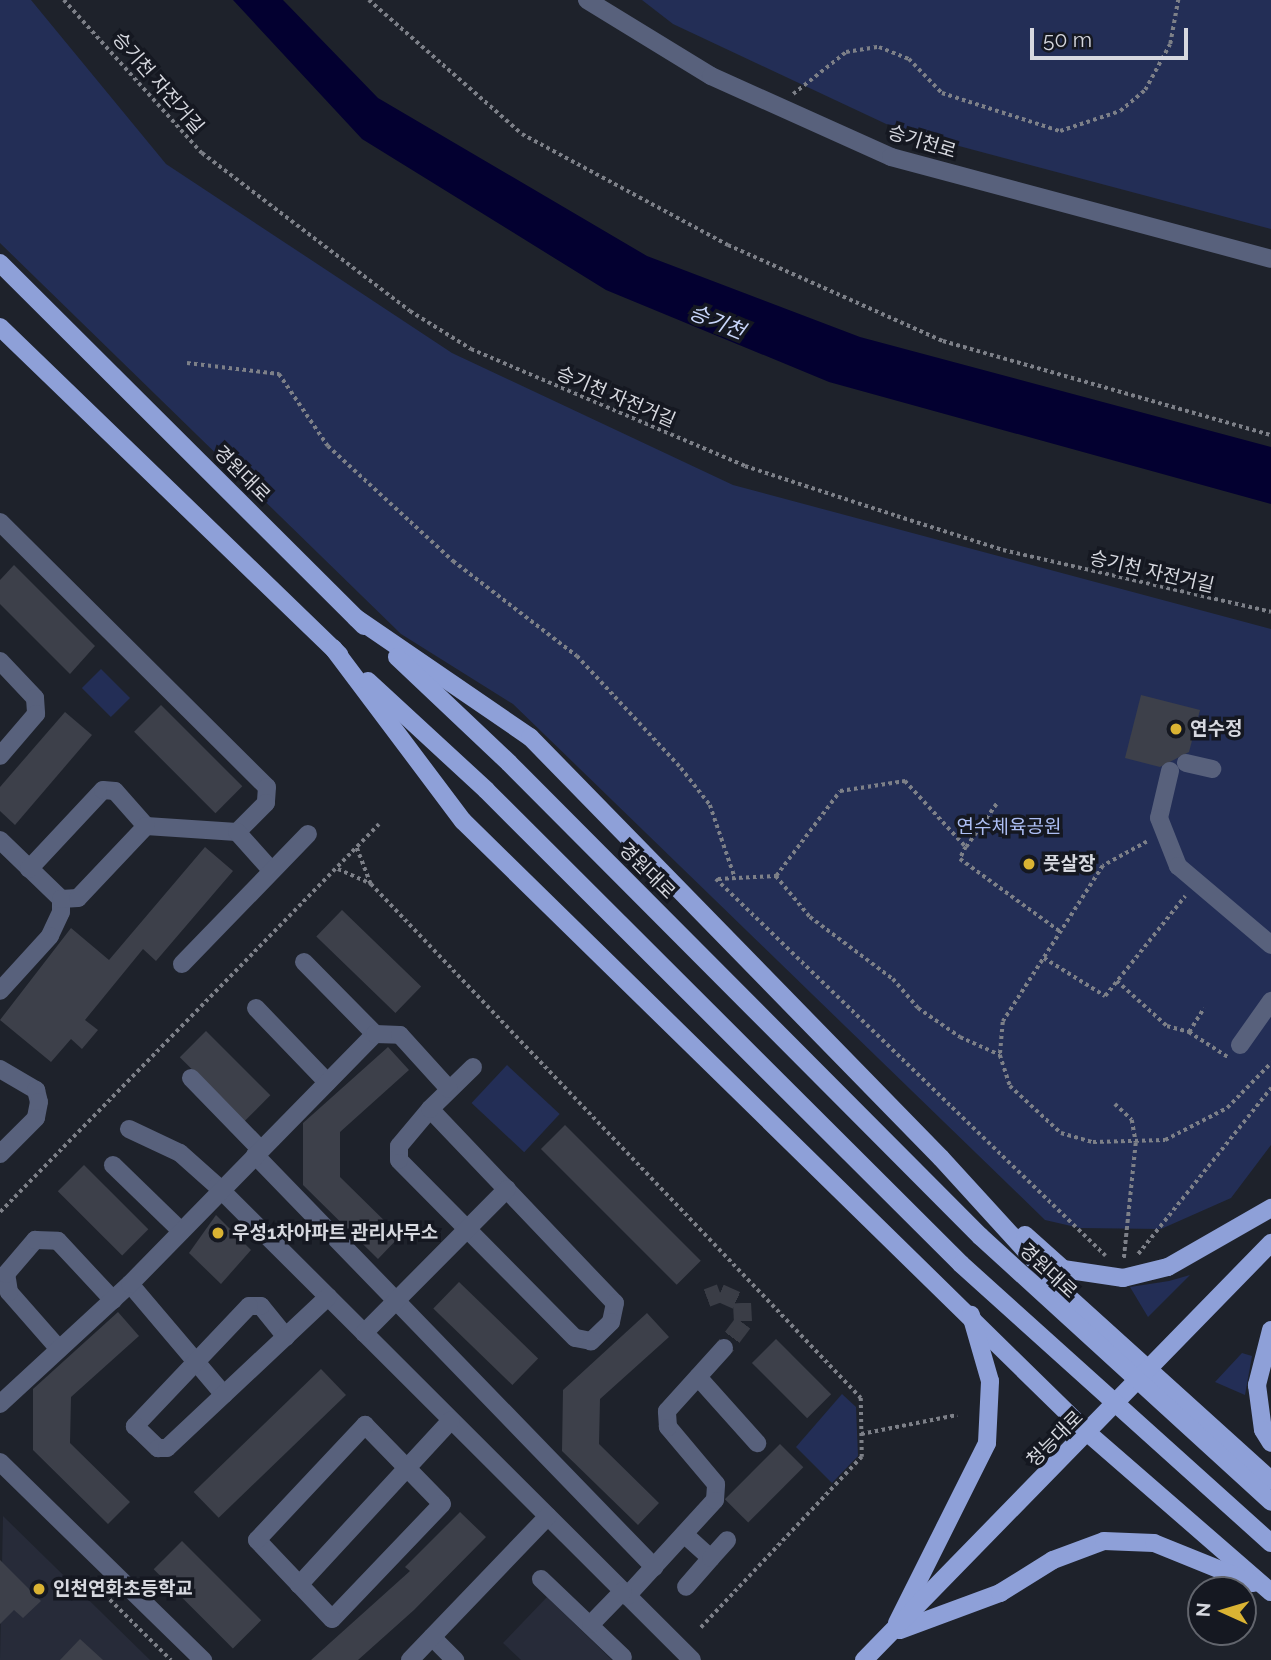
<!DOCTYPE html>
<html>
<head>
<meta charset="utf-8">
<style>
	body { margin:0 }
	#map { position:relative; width:1271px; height:1660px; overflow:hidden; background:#1e222b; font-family:Raleway,"Noto Sans KR",sans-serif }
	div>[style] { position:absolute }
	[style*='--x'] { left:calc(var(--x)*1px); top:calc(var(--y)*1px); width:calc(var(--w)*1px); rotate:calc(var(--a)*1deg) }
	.built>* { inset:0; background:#272b39 }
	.green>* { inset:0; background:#232e56; transform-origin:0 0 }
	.water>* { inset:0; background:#030030 }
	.building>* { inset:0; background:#3d404a; transform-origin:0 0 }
	.minor-tunnel>* { height:18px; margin-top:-9px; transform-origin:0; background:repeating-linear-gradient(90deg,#3a3d46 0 18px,transparent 0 27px) }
	.path>* { height:3.5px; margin-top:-1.75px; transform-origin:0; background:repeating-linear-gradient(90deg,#7d8088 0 3.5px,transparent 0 7px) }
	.minor>* { height:18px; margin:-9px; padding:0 9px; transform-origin:9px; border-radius:9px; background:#58617c }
	.major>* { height:18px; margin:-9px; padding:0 9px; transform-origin:9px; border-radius:9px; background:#8ea0d8 }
	.major-bridge>* { height:18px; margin:-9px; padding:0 9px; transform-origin:9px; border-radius:9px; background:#8ea0d8 }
	.dots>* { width:19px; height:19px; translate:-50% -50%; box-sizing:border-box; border:4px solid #151821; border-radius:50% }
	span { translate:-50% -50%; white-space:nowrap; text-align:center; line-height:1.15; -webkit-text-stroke:7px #151821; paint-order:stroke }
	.street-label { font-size:19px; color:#d6d8df }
	.poi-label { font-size:19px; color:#d6d8df; font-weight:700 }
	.left { translate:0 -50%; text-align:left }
	.park-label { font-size:19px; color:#adbef3 }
	.water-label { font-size:21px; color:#c9d6fa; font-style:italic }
	.north { position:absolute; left:1187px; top:1576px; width:70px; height:70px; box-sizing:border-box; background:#151821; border:2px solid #62656d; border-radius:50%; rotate:274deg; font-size:19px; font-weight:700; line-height:28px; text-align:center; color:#d6d8df }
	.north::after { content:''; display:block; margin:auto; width:24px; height:32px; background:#dab333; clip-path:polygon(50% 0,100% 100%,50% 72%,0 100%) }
	.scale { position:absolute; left:1030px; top:28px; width:158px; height:32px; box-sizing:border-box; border:4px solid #d6d8df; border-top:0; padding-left:9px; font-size:21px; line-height:24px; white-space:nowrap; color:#d6d8df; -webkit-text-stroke:5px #151821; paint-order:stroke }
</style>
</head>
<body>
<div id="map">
	<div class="built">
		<div style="clip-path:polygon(3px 1516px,150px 1660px,0 1660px)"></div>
		<div style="clip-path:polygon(547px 1597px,612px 1660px,521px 1660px,503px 1643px)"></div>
	</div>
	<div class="green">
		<div style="clip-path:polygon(0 0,31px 0,166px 164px,452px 353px,733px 485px,1271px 629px,1271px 1145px,1231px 1198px,1161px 1229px,1080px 1228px,1045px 1220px,513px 704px,401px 634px,0 243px)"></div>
		<div style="clip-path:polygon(642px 0,1271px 0,1271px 229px,899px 130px,673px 24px)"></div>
		<div style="left:101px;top:669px;width:41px;height:27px;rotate:45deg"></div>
		<div style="left:507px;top:1065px;width:72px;height:52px;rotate:43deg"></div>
		<div style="clip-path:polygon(1190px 1275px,1148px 1317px,1130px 1287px,1169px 1281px)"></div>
		<div style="clip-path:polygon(1242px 1353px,1252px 1356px,1245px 1395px,1215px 1382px)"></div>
		<div style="clip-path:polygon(842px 1394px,856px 1407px,858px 1456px,832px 1483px,796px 1447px)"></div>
	</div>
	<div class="water">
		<div style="clip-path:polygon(233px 0,283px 0,378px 98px,647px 256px,860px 337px,1271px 447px,1271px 504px,829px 382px,606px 290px,362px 139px)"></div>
	</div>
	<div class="building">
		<div style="clip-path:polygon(14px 565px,95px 646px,70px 674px,0 604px,0 580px)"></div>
		<div style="clip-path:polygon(1141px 695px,1200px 710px,1189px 752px,1160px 767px,1125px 758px)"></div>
		<div style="left:161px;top:705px;width:115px;height:38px;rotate:45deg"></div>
		<div style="clip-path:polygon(65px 712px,92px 735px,15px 825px,0 811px,0 787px)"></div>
		<div style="clip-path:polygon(205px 847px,233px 871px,156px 961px,143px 949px,85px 1020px,98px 1030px,82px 1049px,71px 1039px,51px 1062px,0 1020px,71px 928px,109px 960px)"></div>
		<div style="left:342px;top:910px;width:110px;height:37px;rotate:44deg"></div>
		<div style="left:206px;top:1031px;width:91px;height:37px;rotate:45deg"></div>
		<div style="clip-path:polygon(388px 1047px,409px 1070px,340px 1132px,340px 1177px,400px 1236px,378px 1259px,303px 1185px,303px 1123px)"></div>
		<div style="left:565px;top:1125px;width:192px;height:34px;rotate:45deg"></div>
		<div style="left:84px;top:1165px;width:91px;height:37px;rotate:45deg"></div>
		<div style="clip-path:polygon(216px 1215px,251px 1250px,221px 1284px,189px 1253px)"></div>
		<div style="left:459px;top:1282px;width:110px;height:37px;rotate:44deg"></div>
		<div style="clip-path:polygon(118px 1312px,139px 1336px,71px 1397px,70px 1443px,130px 1502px,108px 1524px,33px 1450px,33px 1389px)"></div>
		<div style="clip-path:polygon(647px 1313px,669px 1337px,600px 1399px,599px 1444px,659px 1503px,638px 1525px,562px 1451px,563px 1390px)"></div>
		<div style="left:776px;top:1339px;width:78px;height:34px;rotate:45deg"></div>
		<div style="left:321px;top:1369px;width:36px;height:177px;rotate:46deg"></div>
		<div style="left:780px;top:1444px;width:33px;height:78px;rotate:45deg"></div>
		<div style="clip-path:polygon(460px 1512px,486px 1537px,414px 1610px,358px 1660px,311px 1660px,410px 1571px,405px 1567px)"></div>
		<div style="left:182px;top:1541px;width:112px;height:40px;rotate:45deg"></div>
		<div style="clip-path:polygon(0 1560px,41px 1601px,23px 1618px,14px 1610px,0 1624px)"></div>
		<div style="clip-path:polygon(80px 1639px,103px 1660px,60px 1660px)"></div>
	</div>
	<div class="minor-tunnel">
		<div style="--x:707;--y:1298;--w:14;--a:-21"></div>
		<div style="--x:720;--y:1293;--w:24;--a:24"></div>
		<div style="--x:742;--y:1303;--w:20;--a:87"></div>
		<div style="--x:743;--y:1323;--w:31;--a:127"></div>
	</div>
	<div class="path">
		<div style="--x:64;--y:0;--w:206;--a:48"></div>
		<div style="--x:202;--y:153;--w:261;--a:37.2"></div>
		<div style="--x:410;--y:311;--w:72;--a:31.9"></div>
		<div style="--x:471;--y:349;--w:298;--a:23.1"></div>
		<div style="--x:745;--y:466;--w:160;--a:18.2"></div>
		<div style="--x:897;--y:516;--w:111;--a:17.8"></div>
		<div style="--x:1003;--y:550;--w:275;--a:13"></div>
		<div style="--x:369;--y:0;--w:203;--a:41.2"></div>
		<div style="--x:522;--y:134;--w:234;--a:28.3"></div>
		<div style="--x:728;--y:245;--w:235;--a:24.1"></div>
		<div style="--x:943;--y:341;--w:341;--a:16"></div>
		<div style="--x:793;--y:94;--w:68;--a:-38.4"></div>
		<div style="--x:846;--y:52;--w:33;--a:-9"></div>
		<div style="--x:879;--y:47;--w:32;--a:22"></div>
		<div style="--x:909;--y:59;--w:47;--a:45.9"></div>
		<div style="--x:942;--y:93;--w:124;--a:17.9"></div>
		<div style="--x:1060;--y:131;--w:63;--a:-18.4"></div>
		<div style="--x:1120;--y:111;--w:33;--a:-40"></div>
		<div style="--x:1145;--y:90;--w:52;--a:-61.5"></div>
		<div style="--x:1170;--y:44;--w:45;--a:-79.7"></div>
		<div style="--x:187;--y:363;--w:93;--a:6.8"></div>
		<div style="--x:279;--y:374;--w:87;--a:55.8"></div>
		<div style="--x:328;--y:446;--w:170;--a:42.6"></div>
		<div style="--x:453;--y:561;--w:156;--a:37.5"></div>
		<div style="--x:577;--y:656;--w:153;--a:47.1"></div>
		<div style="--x:681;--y:768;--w:47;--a:51.9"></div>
		<div style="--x:710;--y:805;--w:77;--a:71.1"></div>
		<div style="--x:1147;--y:842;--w:50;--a:151.4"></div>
		<div style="--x:1103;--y:866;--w:185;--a:122.7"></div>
		<div style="--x:1003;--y:1022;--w:33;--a:95"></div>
		<div style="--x:1000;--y:1055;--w:33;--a:72"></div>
		<div style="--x:1010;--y:1086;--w:69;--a:42.7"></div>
		<div style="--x:1061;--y:1133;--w:33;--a:16"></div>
		<div style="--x:1093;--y:1142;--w:72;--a:-1.6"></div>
		<div style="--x:1165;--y:1140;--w:70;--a:-27.3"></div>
		<div style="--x:1227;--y:1108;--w:63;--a:-45.6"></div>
		<div style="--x:966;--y:847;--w:54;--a:-54.8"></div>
		<div style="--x:357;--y:848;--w:39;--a:69"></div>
		<div style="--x:338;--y:869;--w:36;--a:24"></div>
		<div style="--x:371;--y:884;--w:710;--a:46.37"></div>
		<div style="--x:861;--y:1398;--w:59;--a:89"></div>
		<div style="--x:862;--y:1457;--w:236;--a:133.3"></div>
		<div style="--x:776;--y:876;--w:53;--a:50.3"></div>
		<div style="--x:810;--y:917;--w:104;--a:36.8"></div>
		<div style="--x:893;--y:979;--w:38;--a:49"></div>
		<div style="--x:918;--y:1008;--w:51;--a:34.6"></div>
		<div style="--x:960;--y:1037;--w:44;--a:24.2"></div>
		<div style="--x:716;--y:879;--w:542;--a:44.03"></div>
		<div style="--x:718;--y:879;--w:58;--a:-3"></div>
		<div style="--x:776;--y:876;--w:106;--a:-53"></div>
		<div style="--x:840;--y:791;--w:66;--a:-8.7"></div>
		<div style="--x:905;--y:781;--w:90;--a:47.3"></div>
		<div style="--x:966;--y:847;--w:13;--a:117"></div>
		<div style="--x:960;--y:859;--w:125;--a:35.9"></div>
		<div style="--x:1044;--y:958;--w:72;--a:31.9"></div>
		<div style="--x:1105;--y:996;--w:128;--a:-51.3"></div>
		<div style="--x:1117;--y:981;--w:67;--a:42"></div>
		<div style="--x:1167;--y:1026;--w:23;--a:15"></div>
		<div style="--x:1189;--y:1032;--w:46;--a:32.7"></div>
		<div style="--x:1189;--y:1032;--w:28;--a:-58"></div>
		<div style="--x:1115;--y:1104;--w:23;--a:43"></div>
		<div style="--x:1132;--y:1120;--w:23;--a:80"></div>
		<div style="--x:1136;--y:1143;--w:117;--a:95.9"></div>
		<div style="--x:0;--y:1212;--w:542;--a:-45.67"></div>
		<div style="--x:1138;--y:1254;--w:213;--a:-51.3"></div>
		<div style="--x:861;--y:1434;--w:98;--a:-11.2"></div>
		<div style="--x:95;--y:1585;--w:107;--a:44.6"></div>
	</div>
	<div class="minor">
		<div style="--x:587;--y:0;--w:145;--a:31.5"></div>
		<div style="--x:711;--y:76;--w:197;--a:24.2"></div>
		<div style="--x:891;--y:157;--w:393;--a:15"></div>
		<div style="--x:0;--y:522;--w:376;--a:44.8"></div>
		<div style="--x:267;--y:787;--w:16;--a:94"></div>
		<div style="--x:266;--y:803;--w:41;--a:135"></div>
		<div style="--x:0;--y:661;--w:51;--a:46.6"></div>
		<div style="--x:35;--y:698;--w:16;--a:86"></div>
		<div style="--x:36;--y:714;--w:55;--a:130.6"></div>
		<div style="--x:1186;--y:763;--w:27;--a:13"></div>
		<div style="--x:1170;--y:771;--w:48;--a:103.2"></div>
		<div style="--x:1159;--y:818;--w:52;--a:68.4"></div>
		<div style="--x:1178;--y:866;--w:122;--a:40.3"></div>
		<div style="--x:0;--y:840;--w:85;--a:44"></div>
		<div style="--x:61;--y:899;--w:13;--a:90"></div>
		<div style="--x:61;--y:912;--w:26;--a:115"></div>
		<div style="--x:50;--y:936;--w:74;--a:132.3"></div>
		<div style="--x:29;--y:869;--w:108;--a:-46.9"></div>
		<div style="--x:103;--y:790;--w:12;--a:5"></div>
		<div style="--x:115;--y:791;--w:47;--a:48.5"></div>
		<div style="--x:146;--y:826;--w:91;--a:3.8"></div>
		<div style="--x:237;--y:832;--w:52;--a:48.1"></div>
		<div style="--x:61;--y:899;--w:17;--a:-3"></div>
		<div style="--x:78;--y:898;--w:99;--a:-46.6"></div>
		<div style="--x:304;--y:962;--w:101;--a:45.4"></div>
		<div style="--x:182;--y:964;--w:181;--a:-45.9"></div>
		<div style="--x:256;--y:1008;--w:103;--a:46.2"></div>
		<div style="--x:1240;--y:1045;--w:54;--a:-54.8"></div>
		<div style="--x:0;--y:1069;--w:42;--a:30.3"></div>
		<div style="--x:36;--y:1090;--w:12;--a:76"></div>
		<div style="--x:39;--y:1102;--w:16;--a:101"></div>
		<div style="--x:36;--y:1118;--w:51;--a:135"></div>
		<div style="--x:191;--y:1078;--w:100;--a:45.8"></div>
		<div style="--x:430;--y:1109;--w:268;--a:46.4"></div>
		<div style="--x:615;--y:1303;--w:19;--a:102"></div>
		<div style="--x:611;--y:1322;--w:28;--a:136"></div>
		<div style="--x:591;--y:1341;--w:16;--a:-169"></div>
		<div style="--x:575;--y:1338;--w:250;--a:-134.7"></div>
		<div style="--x:399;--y:1160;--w:14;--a:-90"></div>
		<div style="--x:399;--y:1146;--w:48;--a:-50"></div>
		<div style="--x:430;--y:1109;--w:60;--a:-44.3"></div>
		<div style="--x:129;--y:1129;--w:56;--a:25.2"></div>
		<div style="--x:180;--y:1153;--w:50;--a:41.7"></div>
		<div style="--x:217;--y:1186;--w:671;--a:44.94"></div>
		<div style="--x:255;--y:1155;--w:574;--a:45.92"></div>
		<div style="--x:113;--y:1165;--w:95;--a:44.1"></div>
		<div style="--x:130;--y:1284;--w:145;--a:49.7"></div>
		<div style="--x:364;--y:1333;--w:203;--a:-45.2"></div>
		<div style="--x:286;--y:1337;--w:40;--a:-129"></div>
		<div style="--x:261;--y:1306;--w:12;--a:180"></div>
		<div style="--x:249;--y:1306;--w:166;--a:133.5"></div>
		<div style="--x:135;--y:1426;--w:32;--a:44"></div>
		<div style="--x:158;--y:1448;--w:9;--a:0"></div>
		<div style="--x:167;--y:1448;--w:221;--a:-43.2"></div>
		<div style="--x:59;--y:1349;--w:76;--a:-131.3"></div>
		<div style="--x:9;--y:1292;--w:18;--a:-99"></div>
		<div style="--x:6;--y:1274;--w:45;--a:-49.5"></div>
		<div style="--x:35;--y:1240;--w:23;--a:2"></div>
		<div style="--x:58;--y:1241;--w:81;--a:47"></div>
		<div style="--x:698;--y:1377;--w:89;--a:48.2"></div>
		<div style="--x:0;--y:1404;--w:177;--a:-42.7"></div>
		<div style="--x:130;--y:1284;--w:350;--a:-45.6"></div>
		<div style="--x:375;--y:1034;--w:25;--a:2"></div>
		<div style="--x:400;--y:1035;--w:73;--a:47.8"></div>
		<div style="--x:365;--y:1425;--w:110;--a:45.7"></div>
		<div style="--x:442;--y:1504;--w:159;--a:133.7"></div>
		<div style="--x:332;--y:1619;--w:109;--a:-133.5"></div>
		<div style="--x:257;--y:1540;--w:158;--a:-46.8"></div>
		<div style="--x:0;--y:1462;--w:284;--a:44.3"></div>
		<div style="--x:684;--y:1534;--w:36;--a:42"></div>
		<div style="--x:711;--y:1558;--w:38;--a:131"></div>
		<div style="--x:711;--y:1558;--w:24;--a:-48"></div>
		<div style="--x:541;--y:1579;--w:113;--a:43.6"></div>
		<div style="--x:299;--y:1585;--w:224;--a:-47.3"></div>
		<div style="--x:627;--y:1596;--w:130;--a:-47.5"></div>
		<div style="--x:715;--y:1500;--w:16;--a:-86"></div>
		<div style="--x:716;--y:1484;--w:75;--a:-130.1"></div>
		<div style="--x:668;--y:1427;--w:16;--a:-94"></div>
		<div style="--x:667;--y:1411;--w:85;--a:-47.9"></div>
		<div style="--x:591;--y:1624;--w:46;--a:-45.9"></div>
		<div style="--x:432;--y:1637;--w:33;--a:45"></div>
		<div style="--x:410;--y:1660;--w:199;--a:-46.2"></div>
	</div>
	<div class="major">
		<div style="--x:0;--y:263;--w:514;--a:44.92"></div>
		<div style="--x:0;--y:327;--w:472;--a:44"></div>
		<div style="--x:356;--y:618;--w:211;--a:34.4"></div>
		<div style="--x:530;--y:737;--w:588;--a:45.69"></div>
		<div style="--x:941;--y:1158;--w:184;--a:47.6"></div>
		<div style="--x:1065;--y:1294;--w:278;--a:42.1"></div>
		<div style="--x:333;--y:648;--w:216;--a:53.1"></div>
		<div style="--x:463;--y:821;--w:876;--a:44.4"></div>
		<div style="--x:1089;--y:1434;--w:241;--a:41"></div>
		<div style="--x:397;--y:657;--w:154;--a:43.4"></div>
		<div style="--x:368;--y:681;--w:161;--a:42.7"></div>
		<div style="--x:1025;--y:1235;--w:51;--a:41.8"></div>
		<div style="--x:1063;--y:1269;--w:61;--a:8.5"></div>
		<div style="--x:1123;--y:1278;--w:46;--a:-13.7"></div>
		<div style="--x:1168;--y:1267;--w:119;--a:-29.8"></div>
		<div style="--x:1271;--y:1330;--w:57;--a:104.3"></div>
		<div style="--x:1257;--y:1385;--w:45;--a:82.4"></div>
		<div style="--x:1263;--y:1430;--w:15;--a:58"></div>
		<div style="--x:897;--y:1623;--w:201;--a:-63.4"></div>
		<div style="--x:987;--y:1443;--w:62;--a:-87.2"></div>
		<div style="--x:990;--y:1381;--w:69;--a:-106.1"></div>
		<div style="--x:900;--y:1630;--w:107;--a:-20.3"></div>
		<div style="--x:1000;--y:1593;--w:62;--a:-31.9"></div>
		<div style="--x:1053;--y:1560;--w:54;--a:-20.4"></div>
		<div style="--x:1104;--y:1541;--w:50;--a:2.3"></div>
		<div style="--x:1154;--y:1543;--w:107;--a:22"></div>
		<div style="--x:864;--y:1660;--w:583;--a:-45.7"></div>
	</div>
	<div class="major-bridge">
		<div style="--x:509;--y:763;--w:668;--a:45.12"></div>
		<div style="--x:980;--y:1236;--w:394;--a:42.4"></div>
		<div style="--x:486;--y:790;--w:671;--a:44.94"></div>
		<div style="--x:961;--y:1264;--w:417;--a:42"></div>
	</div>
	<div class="dots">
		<div style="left:1176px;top:729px;background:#dab333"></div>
		<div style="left:1029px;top:864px;background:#dab333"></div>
		<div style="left:218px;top:1233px;background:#dab333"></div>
		<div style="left:39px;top:1589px;background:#dab333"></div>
	</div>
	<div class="street-label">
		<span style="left:158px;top:83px;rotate:49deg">승기천 자전거길</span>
		<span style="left:922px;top:142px;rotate:17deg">승기천로</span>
		<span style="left:616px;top:397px;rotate:23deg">승기천 자전거길</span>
		<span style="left:242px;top:474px;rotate:45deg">경원대로</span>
		<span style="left:1152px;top:572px;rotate:13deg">승기천 자전거길</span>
		<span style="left:647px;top:871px;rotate:45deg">경원대로</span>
		<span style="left:1048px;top:1271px;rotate:43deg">경원대로</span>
		<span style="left:1055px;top:1439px;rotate:-45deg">청능대로</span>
	</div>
	<div class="poi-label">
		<span class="left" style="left:1190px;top:729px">연수정</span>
		<span class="left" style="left:1043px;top:864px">풋살장</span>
		<span class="left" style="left:232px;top:1233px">우성1차아파트 관리사무소</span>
		<span class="left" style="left:53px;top:1589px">인천연화초등학교</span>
	</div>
	<div class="park-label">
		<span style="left:1009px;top:827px">연수체육공원</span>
	</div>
	<div class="water-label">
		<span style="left:717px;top:322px;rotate:22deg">승기천</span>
	</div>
	<div class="north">N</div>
	<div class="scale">50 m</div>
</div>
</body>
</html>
